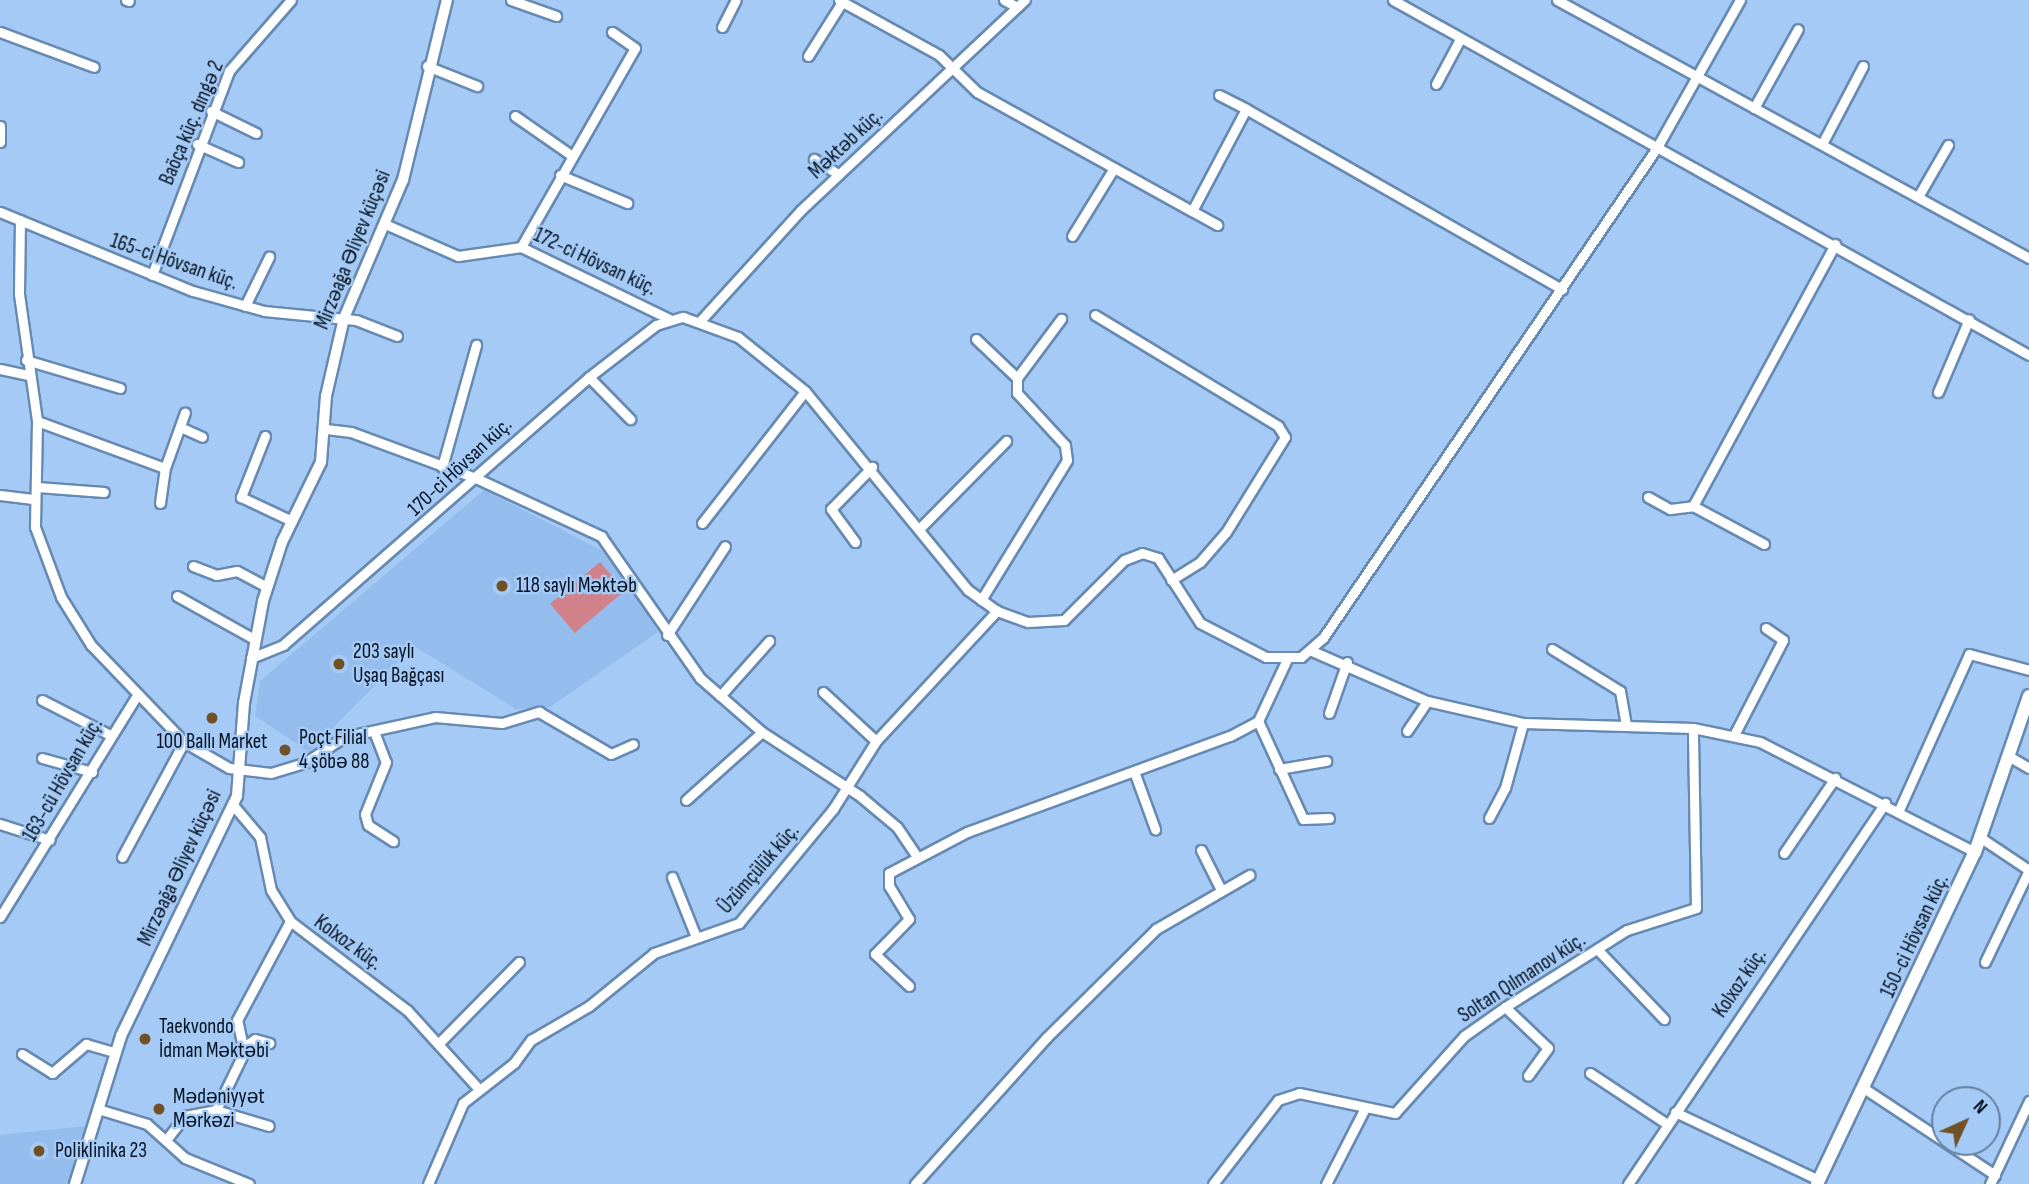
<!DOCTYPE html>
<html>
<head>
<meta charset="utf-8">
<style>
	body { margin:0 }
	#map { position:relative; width:2029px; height:1184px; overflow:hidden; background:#a5caf5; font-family:"Sofia Sans Condensed",sans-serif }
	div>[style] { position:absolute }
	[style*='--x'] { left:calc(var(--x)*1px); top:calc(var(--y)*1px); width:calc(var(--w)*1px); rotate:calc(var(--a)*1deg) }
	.built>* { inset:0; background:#94bdee }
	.green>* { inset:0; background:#d1818a; transform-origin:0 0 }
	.roads { filter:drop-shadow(2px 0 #678ab2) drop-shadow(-2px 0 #678ab2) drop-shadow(0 2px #678ab2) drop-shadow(0 -2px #678ab2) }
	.minor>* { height:9px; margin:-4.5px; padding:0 4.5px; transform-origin:4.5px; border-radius:4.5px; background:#fff }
	.tertiary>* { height:10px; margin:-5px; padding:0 5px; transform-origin:5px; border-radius:5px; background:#fff }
	.secondary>* { height:12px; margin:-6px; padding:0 6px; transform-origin:6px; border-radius:6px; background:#fff }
	.dots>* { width:19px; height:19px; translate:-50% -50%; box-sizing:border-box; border:4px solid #a5caf5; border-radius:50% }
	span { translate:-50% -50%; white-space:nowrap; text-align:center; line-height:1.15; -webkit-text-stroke:5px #a5caf5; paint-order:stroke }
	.street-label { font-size:21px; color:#051120 }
	.poi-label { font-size:21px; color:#051120 }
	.left { translate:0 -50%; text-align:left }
	.north { position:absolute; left:1931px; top:1086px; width:70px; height:70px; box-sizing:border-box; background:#a5caf5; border:2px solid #6580a0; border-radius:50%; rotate:45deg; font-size:19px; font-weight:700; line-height:28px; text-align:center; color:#051120 }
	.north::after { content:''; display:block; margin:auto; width:24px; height:32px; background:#705126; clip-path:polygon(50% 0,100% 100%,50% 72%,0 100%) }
</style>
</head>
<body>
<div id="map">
	<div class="built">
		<div style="clip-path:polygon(484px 490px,613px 556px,658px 632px,550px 707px,516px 709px,414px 646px,309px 752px,255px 716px,260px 681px)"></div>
		<div style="clip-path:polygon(86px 1126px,68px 1184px,0 1184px,0 1135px)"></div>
	</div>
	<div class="green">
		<div style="left:600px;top:562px;width:38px;height:65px;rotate:50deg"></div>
	</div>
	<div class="roads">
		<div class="minor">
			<div style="--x:126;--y:0;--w:3;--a:18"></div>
			<div style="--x:511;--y:0;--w:48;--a:19.6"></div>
			<div style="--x:839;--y:0;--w:114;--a:28.8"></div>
			<div style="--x:939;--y:55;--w:53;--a:44.2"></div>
			<div style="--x:977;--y:92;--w:246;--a:29"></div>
			<div style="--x:1192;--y:211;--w:115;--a:-62.1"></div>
			<div style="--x:1246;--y:109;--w:364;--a:29.7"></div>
			<div style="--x:1004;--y:0;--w:15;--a:28"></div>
			<div style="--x:1393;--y:0;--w:728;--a:29.17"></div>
			<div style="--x:1557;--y:0;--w:538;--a:28.66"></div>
			<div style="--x:722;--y:27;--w:30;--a:-63"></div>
			<div style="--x:0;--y:32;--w:100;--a:20.4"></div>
			<div style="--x:808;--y:56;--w:64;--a:-57.8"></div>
			<div style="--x:427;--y:66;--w:54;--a:21.8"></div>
			<div style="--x:1436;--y:84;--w:51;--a:-61.9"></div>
			<div style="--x:1219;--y:95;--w:30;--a:27"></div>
			<div style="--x:1754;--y:108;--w:90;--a:-60.9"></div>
			<div style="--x:211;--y:111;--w:50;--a:26.1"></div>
			<div style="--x:515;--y:116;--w:68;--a:34.9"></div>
			<div style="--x:0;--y:126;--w:16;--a:90"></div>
			<div style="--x:197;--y:144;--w:45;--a:23.7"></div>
			<div style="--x:1822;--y:144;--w:88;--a:-62.3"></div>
			<div style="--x:814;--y:159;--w:28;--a:32"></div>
			<div style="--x:560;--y:175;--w:73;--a:22.7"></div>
			<div style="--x:1919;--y:195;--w:58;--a:-59.9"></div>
			<div style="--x:1192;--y:211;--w:29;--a:29"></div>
			<div style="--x:0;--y:212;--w:209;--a:22.3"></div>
			<div style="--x:193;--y:291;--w:74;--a:15.7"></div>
			<div style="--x:264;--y:311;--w:92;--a:5.6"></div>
			<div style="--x:356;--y:320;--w:44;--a:21.3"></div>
			<div style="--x:20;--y:220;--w:74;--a:90.8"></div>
			<div style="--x:19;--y:294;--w:128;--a:81.9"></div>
			<div style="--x:37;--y:421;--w:106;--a:91.1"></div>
			<div style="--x:35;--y:527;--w:75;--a:69.6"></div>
			<div style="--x:61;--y:597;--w:57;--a:58"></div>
			<div style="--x:91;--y:645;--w:134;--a:46.2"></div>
			<div style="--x:184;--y:742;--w:52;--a:30"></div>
			<div style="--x:229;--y:768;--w:42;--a:6.8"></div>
			<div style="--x:271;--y:773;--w:37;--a:-17"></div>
			<div style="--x:306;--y:762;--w:45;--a:-33.3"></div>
			<div style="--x:344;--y:737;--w:93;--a:-12.4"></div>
			<div style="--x:435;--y:717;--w:67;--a:5.1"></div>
			<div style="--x:502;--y:723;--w:39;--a:-17"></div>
			<div style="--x:539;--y:712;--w:83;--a:30.3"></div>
			<div style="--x:611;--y:754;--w:24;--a:-24"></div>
			<div style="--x:385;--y:224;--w:80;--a:23.7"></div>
			<div style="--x:458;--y:256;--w:64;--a:-8.1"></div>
			<div style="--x:521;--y:247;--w:165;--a:25.9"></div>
			<div style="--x:1072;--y:236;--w:80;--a:-58.3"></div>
			<div style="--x:521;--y:247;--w:229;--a:-60.2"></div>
			<div style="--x:635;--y:48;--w:28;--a:-145"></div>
			<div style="--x:152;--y:275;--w:218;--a:-69.3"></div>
			<div style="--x:229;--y:71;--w:94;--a:-48.9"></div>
			<div style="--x:245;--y:306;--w:55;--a:-63.9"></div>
			<div style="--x:1095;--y:315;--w:214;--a:31.2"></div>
			<div style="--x:1278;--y:426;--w:13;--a:58"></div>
			<div style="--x:1285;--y:437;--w:112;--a:121.8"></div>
			<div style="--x:1226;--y:532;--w:40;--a:131"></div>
			<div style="--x:1200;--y:562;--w:34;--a:148"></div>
			<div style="--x:700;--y:321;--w:150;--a:-47.7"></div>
			<div style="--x:801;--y:210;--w:307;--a:-43.2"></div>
			<div style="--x:976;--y:339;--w:57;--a:43.6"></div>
			<div style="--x:26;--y:360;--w:98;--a:16.6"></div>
			<div style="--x:0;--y:369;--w:29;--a:12"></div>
			<div style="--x:589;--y:377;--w:59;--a:45.7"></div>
			<div style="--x:1938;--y:392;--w:79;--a:-67"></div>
			<div style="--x:37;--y:421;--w:136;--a:20.2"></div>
			<div style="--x:165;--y:468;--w:59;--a:-70.3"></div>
			<div style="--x:180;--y:427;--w:24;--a:24"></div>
			<div style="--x:326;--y:429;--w:25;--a:7"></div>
			<div style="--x:351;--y:432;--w:135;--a:20.3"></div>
			<div style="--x:478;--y:479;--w:136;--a:24.9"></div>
			<div style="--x:601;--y:536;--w:173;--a:55.1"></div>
			<div style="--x:700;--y:678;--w:82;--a:41.1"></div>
			<div style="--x:762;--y:732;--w:117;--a:33.1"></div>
			<div style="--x:860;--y:796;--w:48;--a:40"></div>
			<div style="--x:897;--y:827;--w:32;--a:56"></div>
			<div style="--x:265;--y:436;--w:66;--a:111.5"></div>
			<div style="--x:241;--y:497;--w:56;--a:25.2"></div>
			<div style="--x:442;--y:467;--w:127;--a:-74.4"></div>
			<div style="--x:37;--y:487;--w:67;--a:4.3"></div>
			<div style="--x:0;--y:495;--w:33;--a:7"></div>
			<div style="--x:1648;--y:497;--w:25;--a:29"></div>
			<div style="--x:1670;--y:509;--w:23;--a:-7"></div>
			<div style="--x:160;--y:503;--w:35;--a:-82"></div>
			<div style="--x:702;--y:523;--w:167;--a:-52"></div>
			<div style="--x:919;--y:529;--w:124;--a:-45.3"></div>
			<div style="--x:855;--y:542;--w:41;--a:-126"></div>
			<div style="--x:831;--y:509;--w:59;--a:-45.7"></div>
			<div style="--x:1764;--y:544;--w:81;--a:-151.8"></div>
			<div style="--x:1693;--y:506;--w:298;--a:-61.5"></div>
			<div style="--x:193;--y:566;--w:25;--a:21"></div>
			<div style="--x:216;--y:575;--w:21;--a:-11"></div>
			<div style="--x:237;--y:571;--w:34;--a:28"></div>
			<div style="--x:177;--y:596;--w:88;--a:29.2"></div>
			<div style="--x:981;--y:600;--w:164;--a:-58.4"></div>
			<div style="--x:1067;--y:460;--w:15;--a:-98"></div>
			<div style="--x:1065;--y:445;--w:71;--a:-132.7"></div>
			<div style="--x:1017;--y:393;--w:15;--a:-90"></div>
			<div style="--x:1017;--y:378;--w:74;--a:-53.3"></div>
			<div style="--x:667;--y:635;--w:106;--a:-56.9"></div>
			<div style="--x:1552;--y:649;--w:80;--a:31.7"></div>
			<div style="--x:1620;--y:691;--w:35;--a:80"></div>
			<div style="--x:1312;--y:651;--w:125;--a:23.5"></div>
			<div style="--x:1427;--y:701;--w:98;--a:12.9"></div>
			<div style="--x:1523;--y:723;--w:170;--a:1.7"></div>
			<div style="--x:1693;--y:728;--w:68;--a:11.8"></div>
			<div style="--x:1760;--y:742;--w:242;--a:27.1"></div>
			<div style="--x:251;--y:658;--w:35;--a:-22"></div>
			<div style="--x:283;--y:645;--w:407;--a:-41.2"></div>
			<div style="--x:589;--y:377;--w:85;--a:-37.8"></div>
			<div style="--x:656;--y:325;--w:28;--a:-17"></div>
			<div style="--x:683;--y:317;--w:59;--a:20"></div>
			<div style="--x:738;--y:337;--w:86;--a:38.9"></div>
			<div style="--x:805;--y:391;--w:257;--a:50.7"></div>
			<div style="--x:968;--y:590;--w:36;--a:36"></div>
			<div style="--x:997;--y:611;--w:33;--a:20"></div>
			<div style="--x:1028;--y:622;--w:36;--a:-3"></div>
			<div style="--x:1064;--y:620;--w:85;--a:-45"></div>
			<div style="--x:1124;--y:560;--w:19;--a:-21"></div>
			<div style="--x:1142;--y:553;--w:17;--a:17"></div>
			<div style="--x:1158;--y:558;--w:77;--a:57.1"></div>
			<div style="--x:1200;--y:623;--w:74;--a:27.3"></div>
			<div style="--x:1266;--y:657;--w:35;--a:0"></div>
			<div style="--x:1301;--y:657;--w:29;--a:-41"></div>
			<div style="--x:1323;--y:638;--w:592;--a:-55.75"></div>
			<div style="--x:1656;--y:149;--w:171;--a:-60.6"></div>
			<div style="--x:823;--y:692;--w:72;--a:42.8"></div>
			<div style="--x:720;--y:696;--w:74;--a:-48.3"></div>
			<div style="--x:42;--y:700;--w:76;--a:27.2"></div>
			<div style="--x:1329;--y:713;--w:54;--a:-70.6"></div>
			<div style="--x:1258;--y:721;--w:108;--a:65.3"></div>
			<div style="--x:1303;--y:819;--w:26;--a:-2"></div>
			<div style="--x:1407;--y:731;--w:36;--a:-56"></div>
			<div style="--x:375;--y:734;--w:30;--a:69"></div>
			<div style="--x:386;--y:762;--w:56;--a:112"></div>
			<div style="--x:365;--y:814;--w:11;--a:75"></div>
			<div style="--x:368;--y:825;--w:30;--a:33"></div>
			<div style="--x:1734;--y:735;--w:107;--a:-62.7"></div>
			<div style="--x:1783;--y:640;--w:21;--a:-145"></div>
			<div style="--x:2010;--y:757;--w:22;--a:30"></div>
			<div style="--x:42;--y:758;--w:52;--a:15.6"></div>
			<div style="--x:1279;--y:769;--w:48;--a:-9.7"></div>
			<div style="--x:1135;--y:774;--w:59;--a:70"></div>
			<div style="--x:686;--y:800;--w:102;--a:-41.8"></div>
			<div style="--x:233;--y:805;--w:42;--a:49.8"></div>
			<div style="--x:260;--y:837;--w:54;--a:78.3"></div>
			<div style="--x:271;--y:890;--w:36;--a:58"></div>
			<div style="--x:290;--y:921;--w:147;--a:37.3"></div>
			<div style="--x:407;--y:1010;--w:104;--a:47.7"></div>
			<div style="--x:1899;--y:810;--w:171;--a:-65.8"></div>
			<div style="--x:1969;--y:654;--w:62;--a:14.9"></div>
			<div style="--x:1489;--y:818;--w:34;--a:-62"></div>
			<div style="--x:1505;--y:788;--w:67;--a:-74.5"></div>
			<div style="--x:0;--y:824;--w:52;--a:17.7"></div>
			<div style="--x:1981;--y:838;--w:58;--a:33.7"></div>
			<div style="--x:2029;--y:870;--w:102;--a:115.6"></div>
			<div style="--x:1201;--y:850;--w:45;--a:63.4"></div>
			<div style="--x:1784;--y:853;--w:91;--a:-55.8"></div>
			<div style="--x:122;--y:857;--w:131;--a:-61.7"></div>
			<div style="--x:672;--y:877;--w:65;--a:68.2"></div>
			<div style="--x:0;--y:917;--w:257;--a:-58.3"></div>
			<div style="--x:1597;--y:949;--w:97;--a:46.3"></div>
			<div style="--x:909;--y:986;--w:47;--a:-136.7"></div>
			<div style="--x:875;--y:954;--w:49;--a:-45.8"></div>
			<div style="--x:909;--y:919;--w:39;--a:-121"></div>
			<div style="--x:889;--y:886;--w:13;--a:-90"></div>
			<div style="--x:889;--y:873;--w:88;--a:-27.7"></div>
			<div style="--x:967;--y:832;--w:280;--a:-20.1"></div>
			<div style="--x:1230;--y:736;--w:32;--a:-28"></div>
			<div style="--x:1258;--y:721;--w:68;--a:-64.9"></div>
			<div style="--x:1505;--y:1007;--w:59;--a:43.6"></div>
			<div style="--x:1548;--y:1048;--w:34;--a:126"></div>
			<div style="--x:441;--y:1041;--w:111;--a:-45.4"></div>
			<div style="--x:245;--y:1046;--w:12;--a:-35"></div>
			<div style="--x:255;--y:1039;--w:15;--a:16"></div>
			<div style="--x:22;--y:1054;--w:36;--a:32"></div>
			<div style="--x:52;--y:1073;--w:45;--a:-40.5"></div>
			<div style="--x:86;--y:1044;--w:29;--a:16"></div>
			<div style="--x:1590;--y:1073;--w:92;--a:33.5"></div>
			<div style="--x:1865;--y:1089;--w:156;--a:33.5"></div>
			<div style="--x:98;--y:1109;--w:51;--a:17"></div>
			<div style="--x:147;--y:1124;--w:51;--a:41.8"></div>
			<div style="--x:185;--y:1158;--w:69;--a:22.1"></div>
			<div style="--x:216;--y:1110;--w:55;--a:16.8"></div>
			<div style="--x:1675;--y:1112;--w:159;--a:25.3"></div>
			<div style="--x:166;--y:1140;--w:31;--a:-52"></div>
			<div style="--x:185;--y:1116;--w:32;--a:-11"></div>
			<div style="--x:216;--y:1110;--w:64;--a:-64.2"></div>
			<div style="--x:244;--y:1052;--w:33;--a:-102"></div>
			<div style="--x:237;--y:1020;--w:112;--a:-61.8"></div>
			<div style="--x:428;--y:1184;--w:88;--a:-66.6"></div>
			<div style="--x:463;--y:1103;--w:65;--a:-38.1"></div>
			<div style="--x:514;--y:1063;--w:29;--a:-54"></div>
			<div style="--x:531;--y:1040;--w:67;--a:-30.4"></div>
			<div style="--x:589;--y:1006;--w:84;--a:-39.2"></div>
			<div style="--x:654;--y:953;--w:90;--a:-19.4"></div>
			<div style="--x:739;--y:923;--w:148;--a:-50.5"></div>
			<div style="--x:833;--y:809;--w:80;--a:-57.7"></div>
			<div style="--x:876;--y:741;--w:178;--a:-47.1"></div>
			<div style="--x:915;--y:1184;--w:196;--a:-48.1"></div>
			<div style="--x:1046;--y:1038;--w:155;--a:-44.7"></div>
			<div style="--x:1156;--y:929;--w:108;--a:-30.1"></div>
			<div style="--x:1213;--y:1184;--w:106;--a:-52.3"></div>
			<div style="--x:1278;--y:1100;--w:22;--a:-18"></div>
			<div style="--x:1299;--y:1093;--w:98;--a:11.8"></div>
			<div style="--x:1395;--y:1113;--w:103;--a:-48.1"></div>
			<div style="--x:1464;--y:1036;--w:50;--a:-35.3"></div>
			<div style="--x:1505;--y:1007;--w:144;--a:-32.3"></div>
			<div style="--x:1627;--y:930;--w:72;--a:-17.7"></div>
			<div style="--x:1696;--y:908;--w:180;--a:-91"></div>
			<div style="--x:1326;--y:1184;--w:85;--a:-62.8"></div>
			<div style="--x:1628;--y:1184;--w:460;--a:-56"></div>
			<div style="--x:1990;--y:1184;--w:92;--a:-64.8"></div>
		</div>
		<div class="tertiary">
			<div style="--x:75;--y:1184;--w:155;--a:-72.7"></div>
			<div style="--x:121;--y:1036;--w:267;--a:-64.2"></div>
			<div style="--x:237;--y:796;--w:93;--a:-85.7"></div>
			<div style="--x:244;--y:703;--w:104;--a:-79.4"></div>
			<div style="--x:263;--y:601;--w:62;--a:-72.1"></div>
			<div style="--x:282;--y:542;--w:89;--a:-64"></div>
			<div style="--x:321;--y:462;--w:66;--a:-85.7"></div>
			<div style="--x:326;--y:396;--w:80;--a:-77"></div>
			<div style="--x:344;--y:318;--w:150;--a:-66.9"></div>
			<div style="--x:403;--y:180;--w:185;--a:-76.3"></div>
		</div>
		<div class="secondary">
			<div style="--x:1817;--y:1184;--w:368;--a:-64.6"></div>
			<div style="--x:1975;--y:852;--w:165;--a:-70.9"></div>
		</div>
	</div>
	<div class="dots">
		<div style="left:502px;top:586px;background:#705126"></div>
		<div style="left:339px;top:664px;background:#705126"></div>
		<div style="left:212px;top:718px;background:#705126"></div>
		<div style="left:285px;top:750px;background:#705126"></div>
		<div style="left:145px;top:1039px;background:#705126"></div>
		<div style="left:159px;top:1109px;background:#705126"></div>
		<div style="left:39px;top:1151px;background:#705126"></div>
	</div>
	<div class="street-label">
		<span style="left:192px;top:123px;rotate:-67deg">Baöça küç. dıngə 2</span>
		<span style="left:846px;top:144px;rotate:-43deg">Məktəb küç.</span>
		<span style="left:353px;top:250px;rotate:-68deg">Mirzəağa Əliyev küçəsi</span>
		<span style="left:174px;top:262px;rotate:19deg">165-ci Hövsan küç.</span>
		<span style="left:595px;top:262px;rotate:25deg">172-ci Hövsan küç.</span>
		<span style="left:460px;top:467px;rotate:-43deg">170-ci Hövsan küç.</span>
		<span style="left:63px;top:780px;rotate:-60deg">163-cü Hövsan küç.</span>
		<span style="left:180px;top:868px;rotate:-65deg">Mirzəağa Əliyev küçəsi</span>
		<span style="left:759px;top:869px;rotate:-49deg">Üzümçülük küç.</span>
		<span style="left:1915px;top:936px;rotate:-65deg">150-ci Hövsan küç.</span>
		<span style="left:348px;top:943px;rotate:36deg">Kolxoz küç.</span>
		<span style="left:1522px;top:978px;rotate:-33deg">Soltan Qılmanov küç.</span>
		<span style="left:1740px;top:983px;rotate:-56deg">Kolxoz küç.</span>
	</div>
	<div class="poi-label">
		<span class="left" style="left:516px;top:586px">118 saylı Məktəb</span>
		<span class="left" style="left:353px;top:664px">203 saylı<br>Uşaq Bağçası</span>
		<span class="left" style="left:299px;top:750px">Poçt Filial<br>4 şöbə 88</span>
		<span style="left:212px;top:742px">100 Ballı Market</span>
		<span class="left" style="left:159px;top:1039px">Taekvondo<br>İdman Məktəbi</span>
		<span class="left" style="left:173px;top:1109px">Mədəniyyət<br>Mərkəzi</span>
		<span class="left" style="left:55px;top:1151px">Poliklinika 23</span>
	</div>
	<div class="north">N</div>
</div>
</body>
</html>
